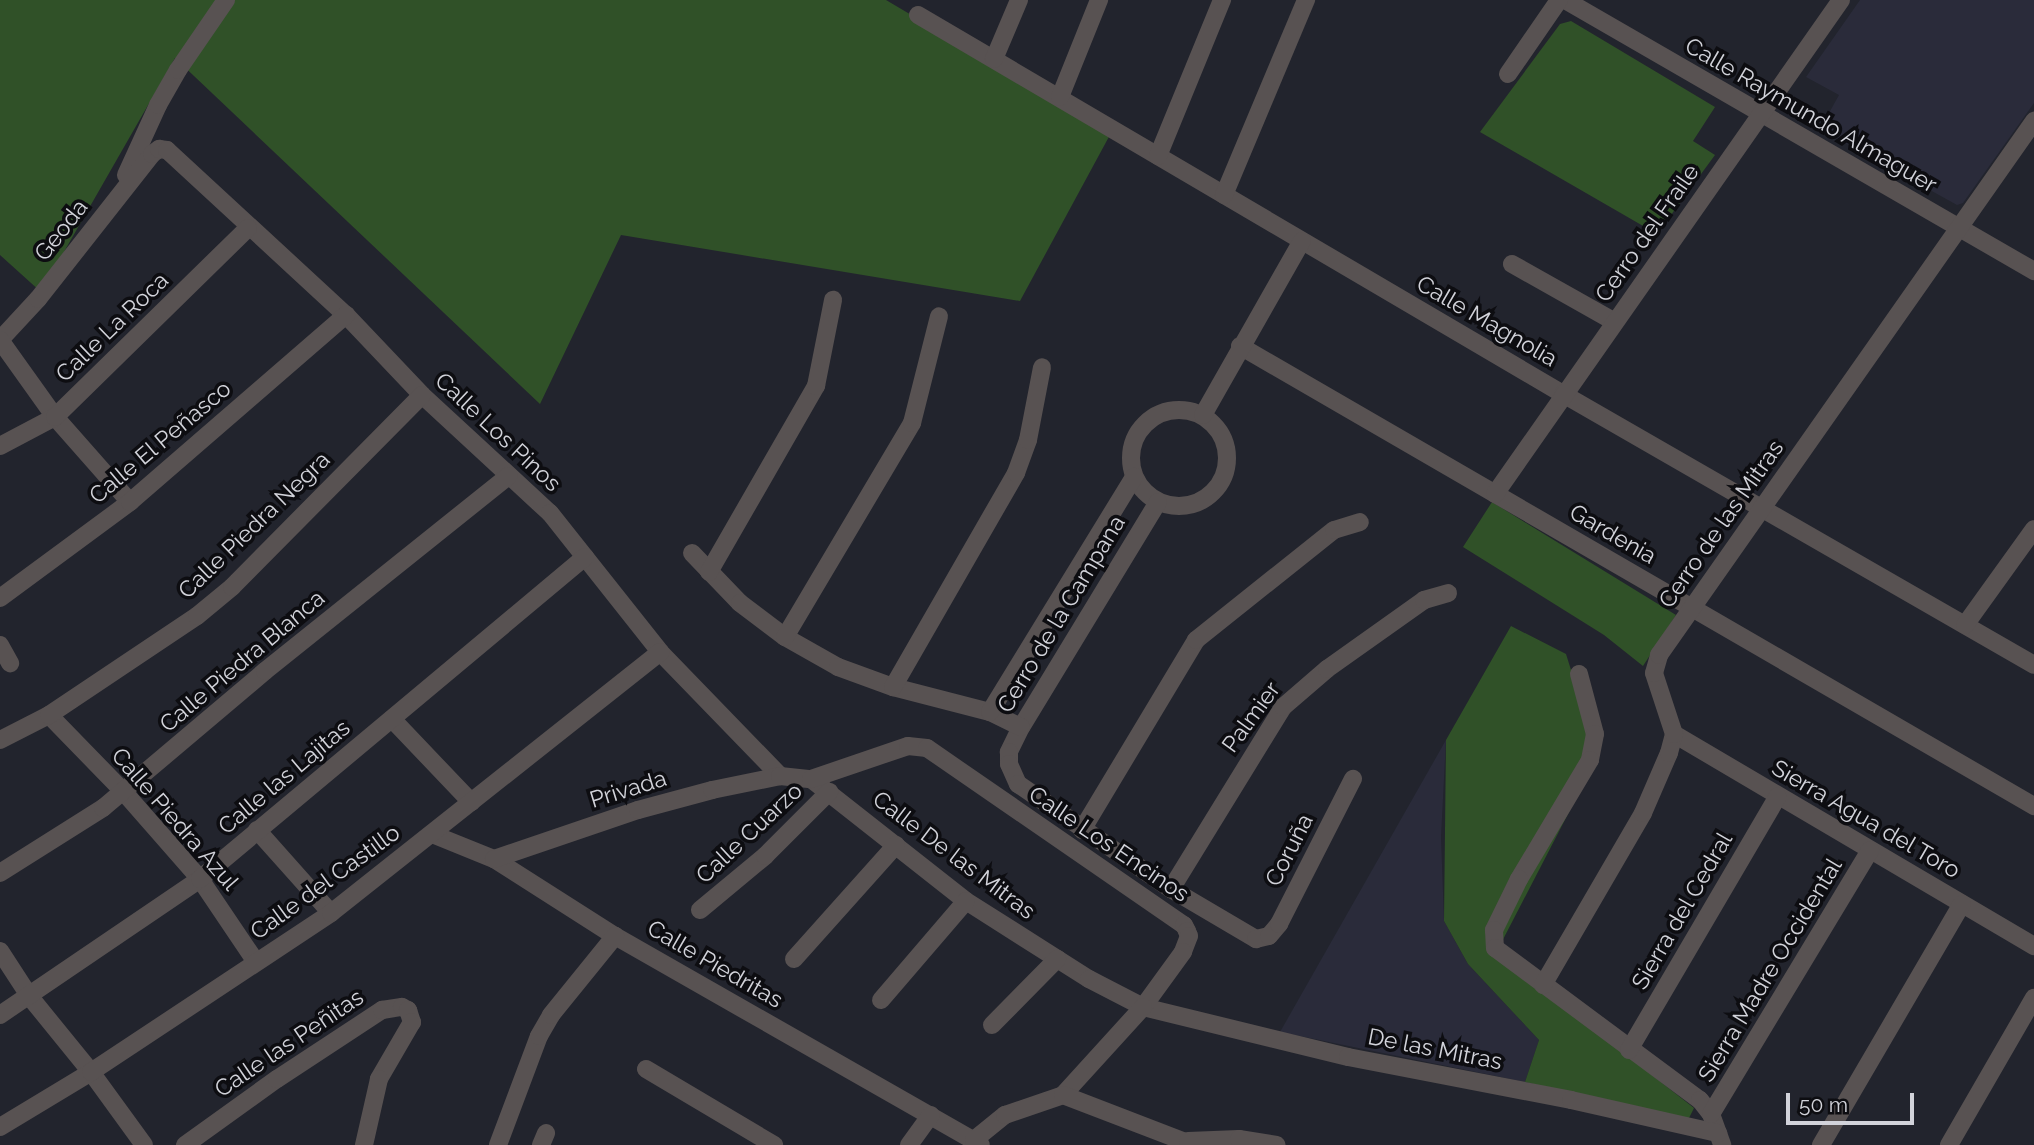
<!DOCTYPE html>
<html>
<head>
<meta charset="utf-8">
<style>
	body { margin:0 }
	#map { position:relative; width:2034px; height:1145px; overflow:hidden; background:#22242d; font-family:Raleway,sans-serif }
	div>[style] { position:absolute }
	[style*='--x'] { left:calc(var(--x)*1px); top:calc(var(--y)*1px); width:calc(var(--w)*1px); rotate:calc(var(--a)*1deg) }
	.built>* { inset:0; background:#2a2b3a }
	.green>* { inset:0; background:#305128 }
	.street>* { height:18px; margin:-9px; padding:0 9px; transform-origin:9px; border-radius:9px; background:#585252 }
	.street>.ring { margin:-9px; padding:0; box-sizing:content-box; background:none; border:18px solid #585252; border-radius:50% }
	span { translate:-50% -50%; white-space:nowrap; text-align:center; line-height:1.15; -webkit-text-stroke:7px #0d0d11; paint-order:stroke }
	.street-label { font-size:23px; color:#d2d3da }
	.scale { position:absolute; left:1786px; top:1093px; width:128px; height:32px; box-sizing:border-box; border:4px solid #d2d3da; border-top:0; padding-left:9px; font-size:21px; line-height:24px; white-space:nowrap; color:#d2d3da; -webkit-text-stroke:5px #0d0d11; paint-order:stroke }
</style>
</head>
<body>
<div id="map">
	<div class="built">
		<div style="clip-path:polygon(1860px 0,2034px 0,2034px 103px,1963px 203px,1957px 205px,1820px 129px,1839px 95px,1806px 77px)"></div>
		<div style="clip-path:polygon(1446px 740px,1441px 837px,1444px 921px,1468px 964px,1539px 1040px,1525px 1082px,1280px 1032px)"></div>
	</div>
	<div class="green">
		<div style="clip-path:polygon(0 0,886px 0,1111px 133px,1020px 301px,621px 235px,540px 404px,175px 58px,41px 292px,0 255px)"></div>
		<div style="clip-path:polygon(1571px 21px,1715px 107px,1693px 141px,1715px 155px,1657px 234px,1480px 132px,1560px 24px)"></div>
		<div style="clip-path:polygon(1492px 502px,1676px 615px,1643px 666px,1604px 635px,1463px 547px)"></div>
		<div style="clip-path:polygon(1511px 626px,1566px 654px,1598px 756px,1496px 953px,1694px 1108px,1687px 1122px,1525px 1082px,1539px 1040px,1468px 964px,1444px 921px,1446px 740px)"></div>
	</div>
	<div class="street">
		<div style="--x:1565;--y:0;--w:542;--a:30.02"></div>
		<div style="--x:918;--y:15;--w:748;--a:30.44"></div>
		<div style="--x:1563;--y:394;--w:543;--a:29.91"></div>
		<div style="--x:994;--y:59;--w:64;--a:-67"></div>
		<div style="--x:1508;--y:74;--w:90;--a:-55.4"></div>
		<div style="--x:1060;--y:97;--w:105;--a:-68.1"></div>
		<div style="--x:1158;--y:156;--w:169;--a:-67.7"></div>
		<div style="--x:126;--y:175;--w:77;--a:-65.4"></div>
		<div style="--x:158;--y:105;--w:40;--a:-60.3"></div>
		<div style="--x:178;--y:70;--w:85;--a:-55.6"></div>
		<div style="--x:1224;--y:195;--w:212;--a:-67.2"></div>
		<div style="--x:1512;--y:264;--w:118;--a:29.4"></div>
		<div style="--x:0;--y:340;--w:56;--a:-47.2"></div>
		<div style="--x:38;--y:299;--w:184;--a:-51.8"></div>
		<div style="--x:152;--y:154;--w:9;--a:-36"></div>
		<div style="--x:159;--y:149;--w:8;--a:7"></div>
		<div style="--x:167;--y:150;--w:243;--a:42.7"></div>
		<div style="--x:346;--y:315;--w:110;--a:46.5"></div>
		<div style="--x:422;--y:395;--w:174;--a:42.7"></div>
		<div style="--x:550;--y:513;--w:177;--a:51.6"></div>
		<div style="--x:660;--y:652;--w:173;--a:45.9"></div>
		<div style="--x:0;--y:340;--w:95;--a:54.5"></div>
		<div style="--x:55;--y:417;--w:113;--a:48.6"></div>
		<div style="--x:1240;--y:346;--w:918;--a:30.09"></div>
		<div class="ring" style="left:1131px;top:410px;width:78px;height:78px"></div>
		<div style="--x:1203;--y:415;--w:200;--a:-60.4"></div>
		<div style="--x:0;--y:446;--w:62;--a:-27.8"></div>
		<div style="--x:55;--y:417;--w:270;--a:-44.4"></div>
		<div style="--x:1495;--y:494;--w:603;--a:-54.99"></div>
		<div style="--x:1158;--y:502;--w:263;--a:121.3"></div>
		<div style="--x:1021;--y:727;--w:28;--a:116"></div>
		<div style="--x:1009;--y:752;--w:12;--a:90"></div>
		<div style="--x:1009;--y:764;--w:22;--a:66"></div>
		<div style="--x:1018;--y:784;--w:186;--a:34.5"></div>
		<div style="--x:1171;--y:889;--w:99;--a:30.5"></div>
		<div style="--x:1256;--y:939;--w:13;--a:-13"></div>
		<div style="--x:1269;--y:936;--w:16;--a:-50"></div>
		<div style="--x:1279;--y:924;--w:163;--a:-63"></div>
		<div style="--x:692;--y:553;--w:69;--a:46.2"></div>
		<div style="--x:740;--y:603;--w:56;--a:37.1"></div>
		<div style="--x:785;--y:637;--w:61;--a:29.5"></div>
		<div style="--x:838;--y:667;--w:59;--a:20"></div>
		<div style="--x:893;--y:687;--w:100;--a:14.5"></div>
		<div style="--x:990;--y:712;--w:34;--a:26"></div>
		<div style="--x:709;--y:572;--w:215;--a:-60.1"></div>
		<div style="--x:816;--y:386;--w:88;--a:-78.8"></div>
		<div style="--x:0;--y:598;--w:162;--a:-36.4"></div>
		<div style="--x:130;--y:502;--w:286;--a:-40.9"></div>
		<div style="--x:1965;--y:625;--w:118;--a:-54.3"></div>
		<div style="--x:785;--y:637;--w:249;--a:-59.3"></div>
		<div style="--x:912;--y:423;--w:110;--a:-75.8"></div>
		<div style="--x:0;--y:645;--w:21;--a:61"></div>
		<div style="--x:1579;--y:674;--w:62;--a:75.1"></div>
		<div style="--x:1595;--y:734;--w:26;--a:101"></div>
		<div style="--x:1590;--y:760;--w:139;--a:120.8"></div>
		<div style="--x:1519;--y:879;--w:57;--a:116.1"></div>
		<div style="--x:1494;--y:930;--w:18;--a:87"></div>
		<div style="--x:1495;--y:948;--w:255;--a:36.6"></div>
		<div style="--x:1700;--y:1100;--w:18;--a:52"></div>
		<div style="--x:1711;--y:1114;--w:33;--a:70"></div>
		<div style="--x:893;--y:687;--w:247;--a:-60.1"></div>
		<div style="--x:1016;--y:473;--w:35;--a:-70"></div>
		<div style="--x:1028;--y:440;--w:74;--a:-79.1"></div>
		<div style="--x:990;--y:712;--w:276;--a:-58.5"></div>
		<div style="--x:49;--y:715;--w:106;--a:45.8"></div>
		<div style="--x:123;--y:791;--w:117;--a:48.8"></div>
		<div style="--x:200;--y:879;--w:100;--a:56"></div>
		<div style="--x:392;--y:719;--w:115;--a:46.4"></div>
		<div style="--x:1674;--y:734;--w:418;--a:30.5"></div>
		<div style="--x:0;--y:740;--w:55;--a:-27"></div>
		<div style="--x:49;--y:715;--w:178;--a:-33.8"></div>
		<div style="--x:197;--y:616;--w:45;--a:-39.6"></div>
		<div style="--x:232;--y:587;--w:270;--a:-45.3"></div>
		<div style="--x:811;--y:779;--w:197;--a:38.2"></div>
		<div style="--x:966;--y:901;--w:146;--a:32.4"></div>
		<div style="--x:1089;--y:979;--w:61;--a:27.4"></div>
		<div style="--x:1143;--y:1007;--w:211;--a:13.7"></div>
		<div style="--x:1348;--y:1057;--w:227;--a:10.9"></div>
		<div style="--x:1571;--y:1100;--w:151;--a:12.7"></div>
		<div style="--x:257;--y:830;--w:111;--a:48.3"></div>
		<div style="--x:1082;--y:830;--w:222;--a:-59"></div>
		<div style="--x:1196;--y:640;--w:176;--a:-38.6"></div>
		<div style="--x:1334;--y:530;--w:27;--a:-17"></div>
		<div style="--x:432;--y:834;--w:67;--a:22"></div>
		<div style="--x:494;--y:859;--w:143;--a:32.5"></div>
		<div style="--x:615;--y:936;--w:421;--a:29.7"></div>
		<div style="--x:494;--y:859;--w:152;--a:-18.8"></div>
		<div style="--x:638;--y:810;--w:77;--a:-15.1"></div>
		<div style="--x:712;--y:790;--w:69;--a:-11.6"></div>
		<div style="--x:780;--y:776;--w:31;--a:6"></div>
		<div style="--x:811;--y:779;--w:102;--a:-18.8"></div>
		<div style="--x:908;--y:746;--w:19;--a:6"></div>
		<div style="--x:927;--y:748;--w:312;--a:34.6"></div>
		<div style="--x:1184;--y:925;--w:7;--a:63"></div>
		<div style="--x:1187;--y:931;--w:5;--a:68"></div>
		<div style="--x:1189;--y:936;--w:17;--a:111"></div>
		<div style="--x:1183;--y:952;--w:68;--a:126"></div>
		<div style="--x:1143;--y:1007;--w:119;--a:132.3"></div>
		<div style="--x:0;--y:873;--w:122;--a:-32.3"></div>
		<div style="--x:103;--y:808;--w:212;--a:-40.2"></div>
		<div style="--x:265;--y:671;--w:312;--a:-38.7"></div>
		<div style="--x:1171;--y:889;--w:214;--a:-58.4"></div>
		<div style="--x:1283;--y:707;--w:58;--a:-40.8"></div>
		<div style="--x:1327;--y:669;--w:119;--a:-35.4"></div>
		<div style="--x:1424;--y:600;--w:25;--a:-16"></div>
		<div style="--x:700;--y:910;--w:85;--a:-39.7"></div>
		<div style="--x:765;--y:856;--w:91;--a:-45"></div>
		<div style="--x:0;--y:951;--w:55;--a:56.9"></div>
		<div style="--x:30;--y:997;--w:97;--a:50.9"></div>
		<div style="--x:91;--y:1072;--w:90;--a:54"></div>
		<div style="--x:794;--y:959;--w:153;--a:-48.2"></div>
		<div style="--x:1543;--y:985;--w:199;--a:-59.8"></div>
		<div style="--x:1643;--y:813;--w:65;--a:-66.6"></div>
		<div style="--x:1669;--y:753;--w:20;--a:-75"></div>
		<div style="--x:1674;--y:734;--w:64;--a:-108.2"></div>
		<div style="--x:1654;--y:673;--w:19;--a:-74"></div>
		<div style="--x:1659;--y:655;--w:653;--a:-54.92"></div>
		<div style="--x:881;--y:1000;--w:130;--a:-49.4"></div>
		<div style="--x:0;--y:1015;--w:242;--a:-34.2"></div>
		<div style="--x:200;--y:879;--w:502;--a:-39.91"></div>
		<div style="--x:992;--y:1025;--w:93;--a:-45.4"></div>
		<div style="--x:1629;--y:1050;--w:294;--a:-59.6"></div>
		<div style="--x:646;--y:1069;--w:149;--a:30.7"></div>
		<div style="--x:1711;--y:1114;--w:308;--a:-58.9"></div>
		<div style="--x:0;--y:1127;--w:106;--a:-31.1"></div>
		<div style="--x:91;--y:1072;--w:288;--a:-33.5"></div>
		<div style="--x:331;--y:913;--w:420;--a:-38.4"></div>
		<div style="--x:974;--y:1140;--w:40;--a:-39"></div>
		<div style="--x:1005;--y:1115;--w:61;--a:-19"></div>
		<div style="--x:1063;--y:1095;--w:139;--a:21"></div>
		<div style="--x:1188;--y:1141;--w:51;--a:-2.2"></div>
		<div style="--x:1239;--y:1139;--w:38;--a:9"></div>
		<div style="--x:185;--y:1145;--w:113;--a:-35.7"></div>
		<div style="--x:277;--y:1079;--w:126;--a:-33.3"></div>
		<div style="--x:382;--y:1010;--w:20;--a:-9"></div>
		<div style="--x:402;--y:1007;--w:7;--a:27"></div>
		<div style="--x:408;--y:1010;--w:13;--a:72"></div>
		<div style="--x:412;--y:1022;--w:66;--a:120.1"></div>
		<div style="--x:379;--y:1079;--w:68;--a:102.8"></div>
		<div style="--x:498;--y:1145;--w:116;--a:-69.4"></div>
		<div style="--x:539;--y:1036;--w:24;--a:-60"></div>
		<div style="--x:551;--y:1015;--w:102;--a:-51"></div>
		<div style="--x:541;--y:1145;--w:13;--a:-67"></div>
		<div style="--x:909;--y:1145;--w:37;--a:-54"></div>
		<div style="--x:1821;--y:1145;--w:279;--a:-59.7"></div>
		<div style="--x:1949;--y:1145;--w:170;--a:-60"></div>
	</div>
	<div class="street-label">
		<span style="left:1811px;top:115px;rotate:30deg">Calle Raymundo Almaguer</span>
		<span style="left:61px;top:230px;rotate:-52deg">Geoda</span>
		<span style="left:1647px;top:233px;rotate:-55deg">Cerro del Fraile</span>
		<span style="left:1487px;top:321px;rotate:30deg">Calle Magnolia</span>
		<span style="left:112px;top:327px;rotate:-44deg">Calle La Roca</span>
		<span style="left:498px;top:432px;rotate:43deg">Calle Los Pinos</span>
		<span style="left:160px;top:442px;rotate:-40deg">Calle El Peñasco</span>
		<span style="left:1721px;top:524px;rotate:-55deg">Cerro de las Mitras</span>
		<span style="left:254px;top:525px;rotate:-44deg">Calle Piedra Negra</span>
		<span style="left:1613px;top:534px;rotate:30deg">Gardenia</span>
		<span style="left:1061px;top:614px;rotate:-59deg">Cerro de la Campana</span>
		<span style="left:242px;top:661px;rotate:-40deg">Calle Piedra Blanca</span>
		<span style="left:1251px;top:717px;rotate:-54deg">Palmier</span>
		<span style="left:284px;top:777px;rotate:-40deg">Calle las Lajitas</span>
		<span style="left:628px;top:789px;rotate:-17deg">Privada</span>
		<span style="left:175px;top:819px;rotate:49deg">Calle Piedra Azul</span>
		<span style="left:1866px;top:819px;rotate:30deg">Sierra Agua del Toro</span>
		<span style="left:749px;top:833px;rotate:-43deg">Calle Cuarzo</span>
		<span style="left:1109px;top:844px;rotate:34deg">Calle Los Encinos</span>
		<span style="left:1289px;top:850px;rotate:-63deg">Coruña</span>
		<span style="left:954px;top:855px;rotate:37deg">Calle De las Mitras</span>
		<span style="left:325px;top:882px;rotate:-36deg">Calle del Castillo</span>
		<span style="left:1682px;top:911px;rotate:-60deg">Sierra del Cedral</span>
		<span style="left:715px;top:964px;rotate:30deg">Calle Piedritas</span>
		<span style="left:1770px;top:970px;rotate:-59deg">Sierra Madre Occidental</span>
		<span style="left:289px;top:1043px;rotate:-34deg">Calle las Peñitas</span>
		<span style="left:1435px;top:1049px;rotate:11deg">De las Mitras</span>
	</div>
	<div class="scale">50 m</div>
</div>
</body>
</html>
